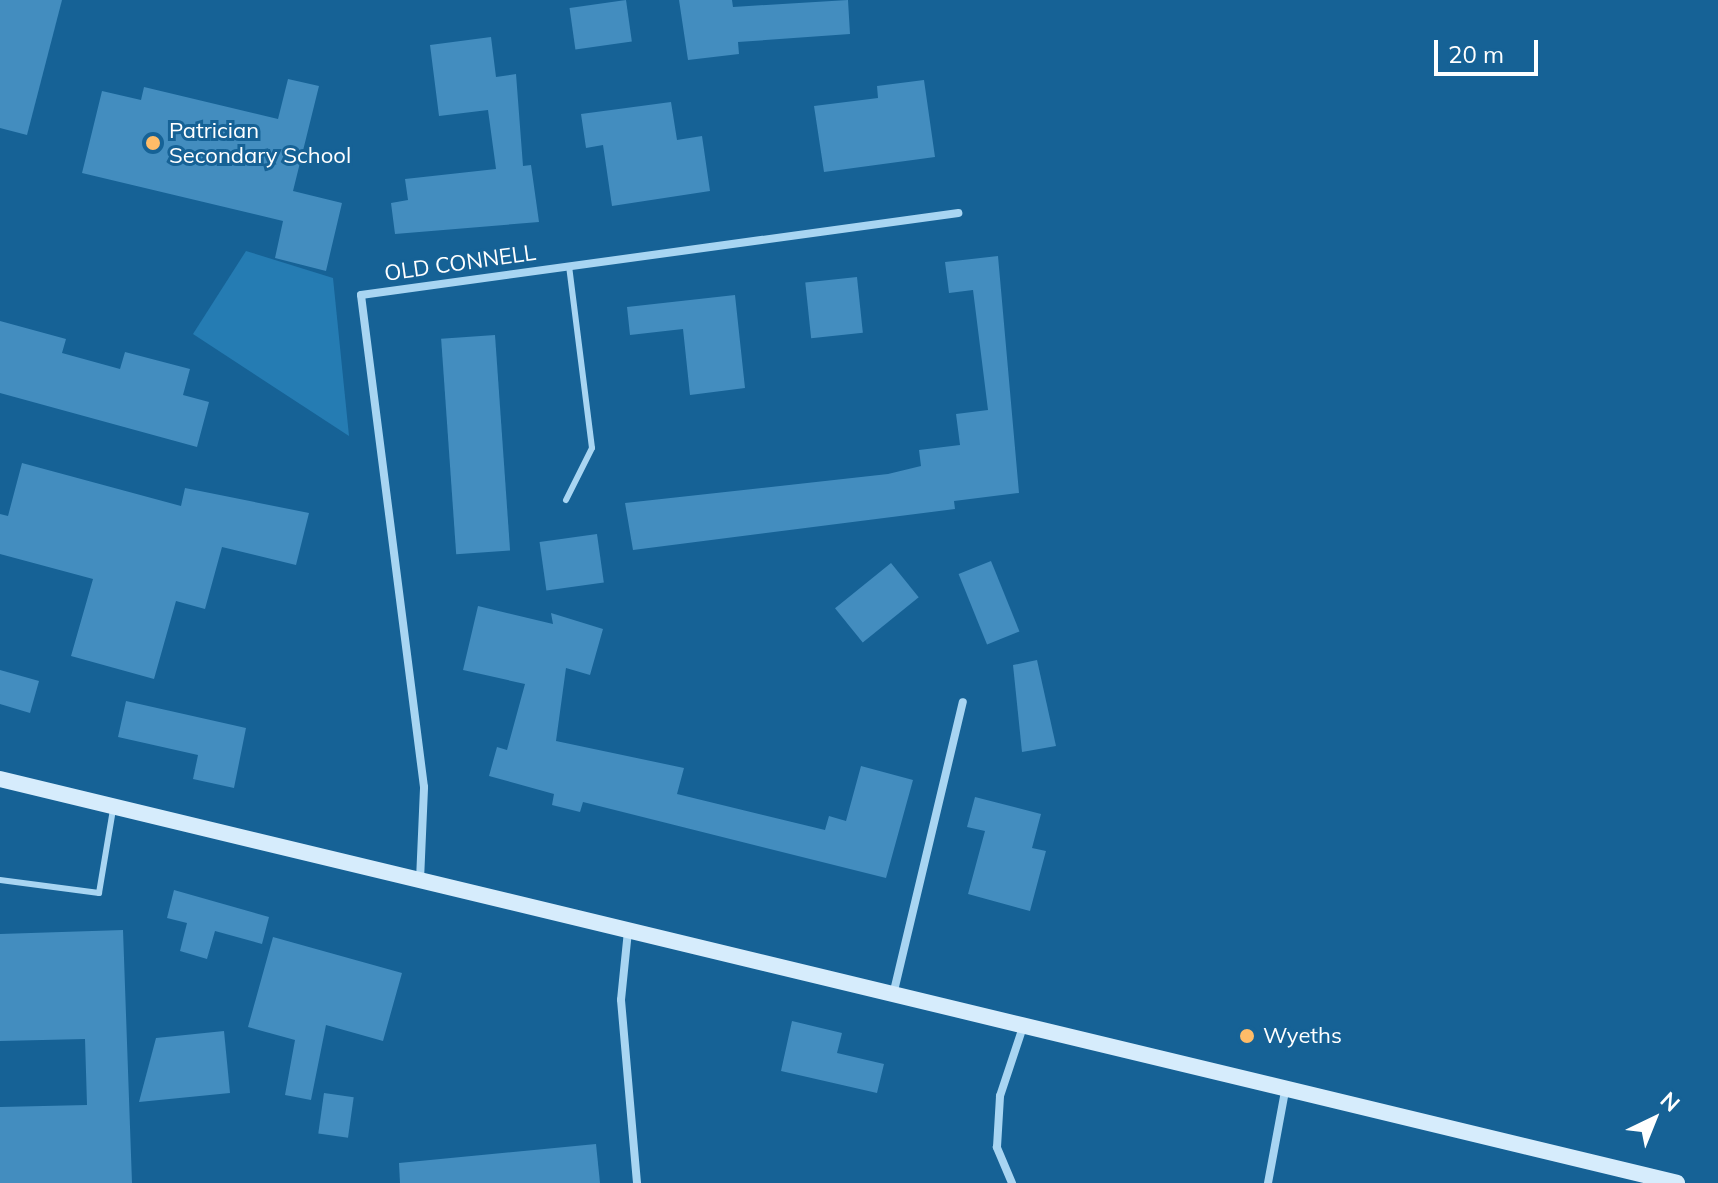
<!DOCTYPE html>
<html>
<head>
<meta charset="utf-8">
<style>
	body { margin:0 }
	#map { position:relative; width:1718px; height:1183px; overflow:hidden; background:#166296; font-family:Mulish,sans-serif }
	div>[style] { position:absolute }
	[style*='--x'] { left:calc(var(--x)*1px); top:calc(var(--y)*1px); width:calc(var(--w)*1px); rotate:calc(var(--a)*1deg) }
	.green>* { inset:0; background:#257cb3 }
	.building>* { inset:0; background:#438dbf; transform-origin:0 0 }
	.service>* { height:6px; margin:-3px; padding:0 3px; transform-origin:3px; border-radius:3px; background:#a8d5f2 }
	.minor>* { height:8px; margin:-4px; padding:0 4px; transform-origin:4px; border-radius:4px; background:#a8d5f2 }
	.secondary>* { height:16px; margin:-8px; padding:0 8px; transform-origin:8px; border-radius:8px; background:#d6ecfc }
	.dots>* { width:22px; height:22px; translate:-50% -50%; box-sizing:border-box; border:4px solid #166296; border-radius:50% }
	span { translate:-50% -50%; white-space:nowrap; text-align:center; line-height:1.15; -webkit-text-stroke:6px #166296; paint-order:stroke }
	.poi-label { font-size:22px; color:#fff }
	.left { translate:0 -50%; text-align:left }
	.street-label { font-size:22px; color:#fff }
	.north { position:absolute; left:1614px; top:1079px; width:80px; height:80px; -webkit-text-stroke:6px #166296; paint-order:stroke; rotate:43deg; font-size:22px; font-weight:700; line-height:32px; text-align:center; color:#fff }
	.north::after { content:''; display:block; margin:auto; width:28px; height:36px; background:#fff; clip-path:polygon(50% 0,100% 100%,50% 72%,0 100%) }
	.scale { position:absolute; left:1434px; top:40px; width:104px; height:36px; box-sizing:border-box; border:4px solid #fff; border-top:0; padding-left:10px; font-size:24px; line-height:28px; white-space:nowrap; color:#fff; -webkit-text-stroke:6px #166296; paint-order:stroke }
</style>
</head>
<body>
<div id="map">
	<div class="green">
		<div style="clip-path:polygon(246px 251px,333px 278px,349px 436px,193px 334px)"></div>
	</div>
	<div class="building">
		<div style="clip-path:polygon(0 0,62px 0,27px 135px,0 128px)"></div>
		<div style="left:626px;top:0;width:42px;height:57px;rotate:82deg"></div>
		<div style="clip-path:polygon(679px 0,732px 0,733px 7px,848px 0,850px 34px,738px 42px,739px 54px,688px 60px)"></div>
		<div style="clip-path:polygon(491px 37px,496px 77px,516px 74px,523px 166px,531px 165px,539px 222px,395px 234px,391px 203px,408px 200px,405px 179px,496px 169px,488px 110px,439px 116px,430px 45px)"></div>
		<div style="clip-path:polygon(288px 79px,319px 86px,293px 191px,342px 203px,326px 271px,275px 258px,283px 221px,82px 173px,102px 91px,141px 100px,144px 87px,278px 119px)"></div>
		<div style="clip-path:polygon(924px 80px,935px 157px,824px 172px,814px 106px,878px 98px,877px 86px)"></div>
		<div style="clip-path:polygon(671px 102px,677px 140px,702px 136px,710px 191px,612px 206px,603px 145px,586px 148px,581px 114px)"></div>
		<div style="clip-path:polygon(998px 256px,1019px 493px,954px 501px,955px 509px,633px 550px,625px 503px,888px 474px,921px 466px,919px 450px,960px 445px,956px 414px,988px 410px,973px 290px,949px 293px,945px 262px)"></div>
		<div style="left:857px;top:277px;width:56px;height:52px;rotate:84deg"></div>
		<div style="clip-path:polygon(735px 295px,745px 388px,690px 395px,683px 329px,630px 335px,627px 307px)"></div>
		<div style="clip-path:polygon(0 321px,66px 339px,62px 353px,120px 369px,125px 352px,190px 369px,183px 395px,209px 402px,197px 447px,0 393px)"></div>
		<div style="left:495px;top:335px;width:216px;height:54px;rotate:86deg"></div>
		<div style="clip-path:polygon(22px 463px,181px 506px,185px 488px,309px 513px,296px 565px,222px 547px,205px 609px,176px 601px,154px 679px,71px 656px,93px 579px,0 554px,0 514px,8px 516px)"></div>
		<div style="left:597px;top:534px;width:49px;height:58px;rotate:82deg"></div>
		<div style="left:991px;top:561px;width:76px;height:35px;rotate:68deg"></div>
		<div style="left:891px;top:563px;width:44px;height:72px;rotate:51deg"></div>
		<div style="clip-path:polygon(478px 606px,553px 624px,551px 613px,603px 629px,590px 675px,566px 668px,556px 741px,684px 768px,677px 794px,825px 830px,829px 816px,846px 821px,861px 766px,913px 780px,886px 878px,583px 802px,580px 812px,552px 805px,554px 794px,489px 776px,497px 747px,507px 750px,525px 684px,463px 670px)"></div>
		<div style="clip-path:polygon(1037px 660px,1056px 746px,1022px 752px,1013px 665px)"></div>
		<div style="clip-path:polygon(0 670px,39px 681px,30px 713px,0 704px)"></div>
		<div style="clip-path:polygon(126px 701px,246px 728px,234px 788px,193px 779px,198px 755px,118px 737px)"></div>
		<div style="clip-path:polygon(975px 797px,1041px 814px,1032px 848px,1046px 851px,1030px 911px,968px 894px,985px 831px,967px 827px)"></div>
		<div style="clip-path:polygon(174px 890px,269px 917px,262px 944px,215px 931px,207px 959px,180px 951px,187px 923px,167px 918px)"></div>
		<div style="clip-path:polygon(123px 930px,132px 1183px,0 1183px,0 1107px,87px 1105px,85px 1039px,0 1041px,0 934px)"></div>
		<div style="clip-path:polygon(273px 937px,402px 973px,383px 1041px,326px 1025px,311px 1100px,285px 1095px,295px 1040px,248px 1027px)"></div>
		<div style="clip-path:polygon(792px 1021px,842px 1033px,837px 1053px,884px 1064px,877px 1093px,781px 1071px)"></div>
		<div style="clip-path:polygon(224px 1031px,230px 1093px,139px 1102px,156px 1038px)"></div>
		<div style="left:324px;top:1093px;width:30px;height:41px;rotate:8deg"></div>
		<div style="clip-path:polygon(596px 1144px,600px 1183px,400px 1183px,399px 1163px)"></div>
	</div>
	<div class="service">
		<div style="--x:566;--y:500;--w:58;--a:-63.4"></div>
		<div style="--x:592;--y:448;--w:183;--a:-97.2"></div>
		<div style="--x:0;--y:880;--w:100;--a:7.5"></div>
		<div style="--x:99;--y:893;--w:85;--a:-80.5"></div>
	</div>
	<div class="minor">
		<div style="--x:420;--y:880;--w:93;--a:-87.5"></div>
		<div style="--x:424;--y:787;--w:496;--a:-97.3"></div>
		<div style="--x:361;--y:295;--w:603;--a:-7.82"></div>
		<div style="--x:628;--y:931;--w:69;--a:95.8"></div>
		<div style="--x:621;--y:1000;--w:184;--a:85"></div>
		<div style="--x:893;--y:995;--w:301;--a:-76.6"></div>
		<div style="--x:1012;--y:1183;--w:39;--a:-113"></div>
		<div style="--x:997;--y:1147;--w:51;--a:-86.6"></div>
		<div style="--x:1000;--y:1096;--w:73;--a:-71.6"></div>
		<div style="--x:1268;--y:1183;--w:94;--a:-79.5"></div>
	</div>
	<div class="secondary">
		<div style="--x:0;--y:779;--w:1725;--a:13.54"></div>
	</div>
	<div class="dots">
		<div style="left:153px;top:143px;background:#ffbc68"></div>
		<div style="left:1247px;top:1036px;background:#ffbc68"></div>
	</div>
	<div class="poi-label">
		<span class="left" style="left:169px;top:143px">Patrician<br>Secondary School</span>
		<span class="left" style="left:1263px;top:1036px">Wyeths</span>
	</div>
	<div class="street-label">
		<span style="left:460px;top:263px;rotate:-8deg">OLD CONNELL</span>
	</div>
	<div class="north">N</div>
	<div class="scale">20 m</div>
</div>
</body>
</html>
